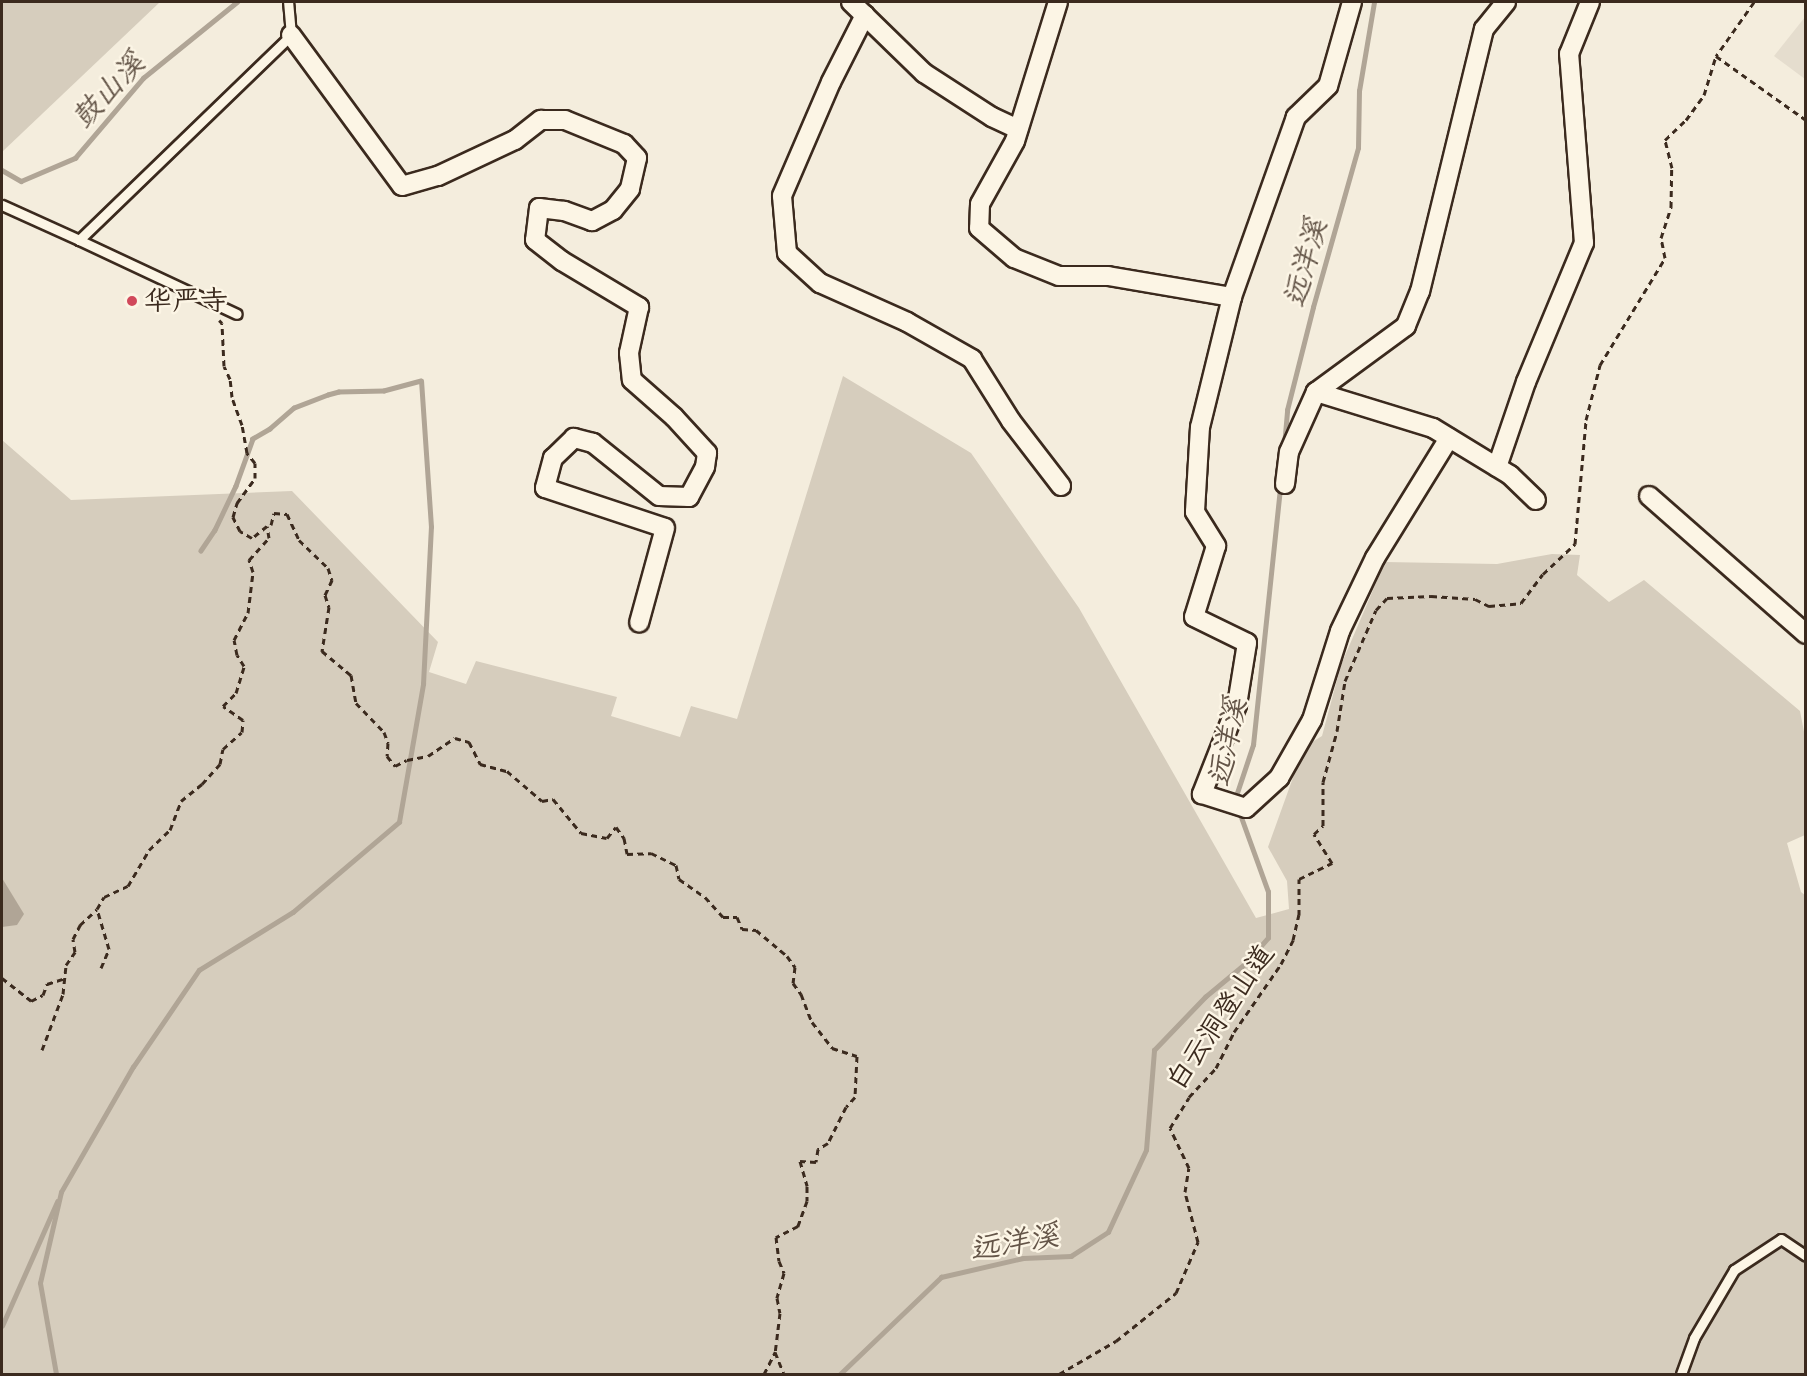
<!DOCTYPE html>
<html>
<head>
<meta charset="utf-8">
<style>
	body { margin:0 }
	#map { position:relative; width:1807px; height:1376px; overflow:hidden; background:#f4eddd; font-family:Caveat,"LXGW WenKai TC",sans-serif }
	div>[style] { position:absolute }
	[style*='--x'] { left:calc(var(--x)*1px); top:calc(var(--y)*1px); width:calc(var(--w)*1px); rotate:calc(var(--a)*1deg) }
	.built>* { inset:0; background:#e5ddce }
	.green>* { inset:0; background:#d6cdbd }
	.water>* { inset:0; background:#b0a596 }
	.stream>* { height:4.5px; margin:-2.25px; padding:0 2.25px; transform-origin:2.25px; border-radius:2.25px; background:#b0a596 }
	.path>* { height:3px; margin-top:-1.5px; transform-origin:0; background:repeating-linear-gradient(90deg,#3b2a1e 0 6px,transparent 0 10.5px) }
	.roads { filter:drop-shadow(2px 0 #3b2a1e) drop-shadow(-2px 0 #3b2a1e) drop-shadow(0 2px #3b2a1e) drop-shadow(0 -2px #3b2a1e) }
	.service>* { height:9px; margin:-4.5px; padding:0 4.5px; transform-origin:4.5px; border-radius:4.5px; background:#fcf5e5 }
	.minor>* { height:18px; margin:-9px; padding:0 9px; transform-origin:9px; border-radius:9px; background:#fcf5e5 }
	.dots>* { width:16px; height:16px; translate:-50% -50%; box-sizing:border-box; border:3px solid #fcf5e5; border-radius:50% }
	span { translate:-50% -50%; white-space:nowrap; text-align:center; line-height:1.15; -webkit-text-stroke:5px #fcf5e5; paint-order:stroke }
	.poi-label { font-size:28px; color:#3b2a1e }
	.left { translate:0 -50%; text-align:left }
	.street-label { font-size:28px; color:#3b2a1e }
	.water-label { font-size:30px; color:#645548; font-style:italic }
	.frame { position:absolute; inset:0; border:3px solid #3b2a1e; pointer-events:none }
</style>
</head>
<body>
<div id="map">
	<div class="built">
		<div style="clip-path:polygon(1805px 17px,1805px 79px,1774px 56px)"></div>
	</div>
	<div class="green">
		<div style="clip-path:polygon(2px 2px,160px 2px,2px 152px)"></div>
		<div style="clip-path:polygon(843px 376px,971px 453px,1079px 608px,1256px 918px,1289px 909px,1287px 881px,1268px 847px,1304px 747px,1322px 736px,1341px 665px,1385px 562px,1497px 564px,1552px 554px,1580px 555px,1577px 575px,1609px 602px,1644px 580px,1800px 711px,1805px 737px,1805px 835px,1787px 843px,1801px 892px,1806px 896px,1805px 1374px,2px 1374px,2px 440px,71px 500px,292px 491px,438px 642px,429px 672px,466px 684px,476px 661px,617px 697px,611px 716px,680px 737px,691px 706px,737px 719px)"></div>
	</div>
	<div class="water">
		<div style="clip-path:polygon(2px 878px,24px 914px,17px 925px,2px 927px)"></div>
	</div>
	<div class="stream">
		<div style="--x:2;--y:170;--w:22;--a:30"></div>
		<div style="--x:21;--y:181;--w:59;--a:-23.1"></div>
		<div style="--x:75;--y:158;--w:105;--a:-49.6"></div>
		<div style="--x:143;--y:78;--w:121;--a:-39"></div>
		<div style="--x:1284;--y:446;--w:36;--a:-85"></div>
		<div style="--x:1287;--y:410;--w:106;--a:-75.8"></div>
		<div style="--x:1313;--y:307;--w:165;--a:-74.2"></div>
		<div style="--x:1358;--y:148;--w:57;--a:-89"></div>
		<div style="--x:1359;--y:91;--w:90;--a:-80.4"></div>
		<div style="--x:1235;--y:799;--w:57;--a:-71.6"></div>
		<div style="--x:1253;--y:745;--w:258;--a:-84"></div>
		<div style="--x:2;--y:1326;--w:136;--a:-66.1"></div>
		<div style="--x:56;--y:1374;--w:92;--a:-100"></div>
		<div style="--x:40;--y:1283;--w:93;--a:-77"></div>
		<div style="--x:61;--y:1192;--w:144;--a:-60.1"></div>
		<div style="--x:133;--y:1067;--w:117;--a:-55.8"></div>
		<div style="--x:199;--y:970;--w:110;--a:-31.7"></div>
		<div style="--x:293;--y:912;--w:139;--a:-40.3"></div>
		<div style="--x:399;--y:822;--w:140;--a:-80.1"></div>
		<div style="--x:423;--y:684;--w:157;--a:-87.1"></div>
		<div style="--x:431;--y:527;--w:146;--a:-93.9"></div>
		<div style="--x:421;--y:381;--w:38;--a:165"></div>
		<div style="--x:384;--y:391;--w:45;--a:178.7"></div>
		<div style="--x:339;--y:392;--w:11;--a:165"></div>
		<div style="--x:328;--y:395;--w:36;--a:159"></div>
		<div style="--x:294;--y:408;--w:32;--a:139"></div>
		<div style="--x:270;--y:429;--w:20;--a:150"></div>
		<div style="--x:253;--y:439;--w:50;--a:109.9"></div>
		<div style="--x:236;--y:486;--w:49;--a:115.5"></div>
		<div style="--x:215;--y:530;--w:25;--a:124"></div>
		<div style="--x:840;--y:1374;--w:140;--a:-43.8"></div>
		<div style="--x:941;--y:1277;--w:84;--a:-13"></div>
		<div style="--x:1023;--y:1258;--w:48;--a:-2.4"></div>
		<div style="--x:1071;--y:1256;--w:44;--a:-33"></div>
		<div style="--x:1108;--y:1232;--w:90;--a:-65.1"></div>
		<div style="--x:1146;--y:1150;--w:100;--a:-85.4"></div>
		<div style="--x:1154;--y:1050;--w:74;--a:-46.1"></div>
		<div style="--x:1205;--y:997;--w:53;--a:-39.7"></div>
		<div style="--x:1246;--y:963;--w:33;--a:-49"></div>
		<div style="--x:1268;--y:938;--w:46;--a:-90"></div>
		<div style="--x:1268;--y:892;--w:85;--a:-109.9"></div>
	</div>
	<div class="path">
		<div style="--x:1754;--y:2;--w:66;--a:125.1"></div>
		<div style="--x:1716;--y:56;--w:110;--a:35.4"></div>
		<div style="--x:271;--y:525;--w:12;--a:-76"></div>
		<div style="--x:274;--y:513;--w:13;--a:4"></div>
		<div style="--x:287;--y:514;--w:29;--a:65"></div>
		<div style="--x:299;--y:540;--w:40;--a:44"></div>
		<div style="--x:328;--y:568;--w:13;--a:72"></div>
		<div style="--x:332;--y:580;--w:17;--a:115"></div>
		<div style="--x:325;--y:595;--w:13;--a:72"></div>
		<div style="--x:329;--y:607;--w:45;--a:99"></div>
		<div style="--x:322;--y:651;--w:38;--a:40"></div>
		<div style="--x:351;--y:675;--w:28;--a:80"></div>
		<div style="--x:356;--y:703;--w:40;--a:46"></div>
		<div style="--x:384;--y:732;--w:12;--a:70"></div>
		<div style="--x:388;--y:743;--w:13;--a:94"></div>
		<div style="--x:387;--y:756;--w:13;--a:51"></div>
		<div style="--x:395;--y:766;--w:13;--a:-27"></div>
		<div style="--x:407;--y:760;--w:21;--a:-11"></div>
		<div style="--x:428;--y:756;--w:32;--a:-34"></div>
		<div style="--x:455;--y:738;--w:15;--a:16"></div>
		<div style="--x:469;--y:742;--w:25;--a:63"></div>
		<div style="--x:480;--y:764;--w:28;--a:15"></div>
		<div style="--x:507;--y:771;--w:46;--a:40.6"></div>
		<div style="--x:542;--y:801;--w:11;--a:-10"></div>
		<div style="--x:553;--y:799;--w:44;--a:50.5"></div>
		<div style="--x:581;--y:833;--w:26;--a:11"></div>
		<div style="--x:607;--y:838;--w:14;--a:-51"></div>
		<div style="--x:616;--y:827;--w:14;--a:54"></div>
		<div style="--x:624;--y:838;--w:16;--a:79"></div>
		<div style="--x:627;--y:854;--w:24;--a:-2"></div>
		<div style="--x:651;--y:853;--w:28;--a:26"></div>
		<div style="--x:676;--y:865;--w:14;--a:78"></div>
		<div style="--x:679;--y:879;--w:32;--a:35"></div>
		<div style="--x:705;--y:897;--w:27;--a:48"></div>
		<div style="--x:723;--y:917;--w:14;--a:0"></div>
		<div style="--x:737;--y:917;--w:13;--a:67"></div>
		<div style="--x:742;--y:929;--w:14;--a:4"></div>
		<div style="--x:756;--y:930;--w:40;--a:40"></div>
		<div style="--x:787;--y:956;--w:14;--a:54"></div>
		<div style="--x:795;--y:967;--w:16;--a:97"></div>
		<div style="--x:793;--y:983;--w:14;--a:54"></div>
		<div style="--x:801;--y:994;--w:30;--a:69"></div>
		<div style="--x:812;--y:1022;--w:33;--a:52"></div>
		<div style="--x:832;--y:1048;--w:26;--a:18"></div>
		<div style="--x:857;--y:1056;--w:41;--a:92.8"></div>
		<div style="--x:855;--y:1097;--w:13;--a:132"></div>
		<div style="--x:846;--y:1107;--w:40;--a:116.6"></div>
		<div style="--x:828;--y:1143;--w:12;--a:149"></div>
		<div style="--x:818;--y:1149;--w:13;--a:99"></div>
		<div style="--x:816;--y:1162;--w:16;--a:-176"></div>
		<div style="--x:800;--y:1161;--w:26;--a:74"></div>
		<div style="--x:807;--y:1186;--w:15;--a:90"></div>
		<div style="--x:807;--y:1201;--w:27;--a:110"></div>
		<div style="--x:798;--y:1226;--w:25;--a:153"></div>
		<div style="--x:776;--y:1237;--w:24;--a:83"></div>
		<div style="--x:779;--y:1261;--w:13;--a:67"></div>
		<div style="--x:784;--y:1273;--w:26;--a:106"></div>
		<div style="--x:777;--y:1298;--w:15;--a:79"></div>
		<div style="--x:780;--y:1313;--w:39;--a:97"></div>
		<div style="--x:101;--y:968;--w:21;--a:-67"></div>
		<div style="--x:109;--y:949;--w:42;--a:-106.7"></div>
		<div style="--x:97;--y:909;--w:14;--a:-60"></div>
		<div style="--x:104;--y:897;--w:26;--a:-25"></div>
		<div style="--x:128;--y:886;--w:42;--a:-59.7"></div>
		<div style="--x:149;--y:850;--w:29;--a:-44"></div>
		<div style="--x:170;--y:830;--w:31;--a:-69"></div>
		<div style="--x:181;--y:801;--w:27;--a:-39"></div>
		<div style="--x:202;--y:784;--w:27;--a:-48"></div>
		<div style="--x:220;--y:764;--w:15;--a:-79"></div>
		<div style="--x:223;--y:749;--w:25;--a:-42"></div>
		<div style="--x:242;--y:732;--w:12;--a:-85"></div>
		<div style="--x:243;--y:720;--w:24;--a:-145"></div>
		<div style="--x:223;--y:706;--w:18;--a:-45"></div>
		<div style="--x:236;--y:693;--w:28;--a:-73"></div>
		<div style="--x:244;--y:666;--w:13;--a:-122"></div>
		<div style="--x:237;--y:655;--w:15;--a:-101"></div>
		<div style="--x:234;--y:640;--w:30;--a:-63"></div>
		<div style="--x:248;--y:613;--w:41;--a:-83"></div>
		<div style="--x:253;--y:572;--w:13;--a:-108"></div>
		<div style="--x:249;--y:560;--w:30;--a:-48"></div>
		<div style="--x:269;--y:538;--w:12;--a:-99"></div>
		<div style="--x:267;--y:526;--w:19;--a:141"></div>
		<div style="--x:252;--y:538;--w:14;--a:-150"></div>
		<div style="--x:240;--y:531;--w:16;--a:-117"></div>
		<div style="--x:233;--y:517;--w:15;--a:-74"></div>
		<div style="--x:237;--y:503;--w:31;--a:-54"></div>
		<div style="--x:255;--y:478;--w:15;--a:-90"></div>
		<div style="--x:255;--y:463;--w:13;--a:-129"></div>
		<div style="--x:247;--y:453;--w:28;--a:-100"></div>
		<div style="--x:242;--y:425;--w:30;--a:-110"></div>
		<div style="--x:232;--y:397;--w:18;--a:-96"></div>
		<div style="--x:230;--y:379;--w:14;--a:-115"></div>
		<div style="--x:224;--y:366;--w:43;--a:-92.7"></div>
		<div style="--x:222;--y:323;--w:4;--a:-135"></div>
		<div style="--x:2;--y:978;--w:37;--a:38"></div>
		<div style="--x:31;--y:1001;--w:13;--a:-27"></div>
		<div style="--x:43;--y:995;--w:12;--a:-70"></div>
		<div style="--x:47;--y:984;--w:20;--a:-18"></div>
		<div style="--x:42;--y:1050;--w:60;--a:-69.4"></div>
		<div style="--x:63;--y:994;--w:29;--a:-84"></div>
		<div style="--x:66;--y:965;--w:16;--a:-55"></div>
		<div style="--x:75;--y:952;--w:13;--a:-99"></div>
		<div style="--x:73;--y:939;--w:16;--a:-63"></div>
		<div style="--x:80;--y:925;--w:23;--a:-43"></div>
		<div style="--x:764;--y:1374;--w:25;--a:-63"></div>
		<div style="--x:775;--y:1352;--w:24;--a:68"></div>
		<div style="--x:1059;--y:1374;--w:66;--a:-30.1"></div>
		<div style="--x:1116;--y:1341;--w:77;--a:-38.7"></div>
		<div style="--x:1176;--y:1293;--w:56;--a:-66.7"></div>
		<div style="--x:1198;--y:1242;--w:52;--a:-104.6"></div>
		<div style="--x:1185;--y:1192;--w:24;--a:-81"></div>
		<div style="--x:1189;--y:1168;--w:44;--a:-115.4"></div>
		<div style="--x:1170;--y:1128;--w:36;--a:-58"></div>
		<div style="--x:1189;--y:1097;--w:40;--a:-47"></div>
		<div style="--x:1216;--y:1068;--w:40;--a:-63.4"></div>
		<div style="--x:1234;--y:1032;--w:83;--a:-55.3"></div>
		<div style="--x:1281;--y:964;--w:27;--a:-63"></div>
		<div style="--x:1293;--y:940;--w:26;--a:-77"></div>
		<div style="--x:1299;--y:915;--w:36;--a:-90"></div>
		<div style="--x:1299;--y:879;--w:37;--a:-26"></div>
		<div style="--x:1332;--y:863;--w:34;--a:-122"></div>
		<div style="--x:1314;--y:834;--w:12;--a:-42"></div>
		<div style="--x:1323;--y:826;--w:44;--a:-90"></div>
		<div style="--x:1323;--y:782;--w:53;--a:-74.6"></div>
		<div style="--x:1337;--y:731;--w:51;--a:-80.9"></div>
		<div style="--x:1345;--y:681;--w:77;--a:-66.4"></div>
		<div style="--x:1376;--y:610;--w:16;--a:-47"></div>
		<div style="--x:1387;--y:598;--w:44;--a:-2.6"></div>
		<div style="--x:1431;--y:596;--w:44;--a:3.9"></div>
		<div style="--x:1475;--y:599;--w:16;--a:27"></div>
		<div style="--x:1489;--y:606;--w:32;--a:-5"></div>
		<div style="--x:1521;--y:603;--w:36;--a:-53"></div>
		<div style="--x:1543;--y:574;--w:44;--a:-43.2"></div>
		<div style="--x:1575;--y:544;--w:124;--a:-84.9"></div>
		<div style="--x:1586;--y:420;--w:57;--a:-75.7"></div>
		<div style="--x:1600;--y:365;--w:125;--a:-58.7"></div>
		<div style="--x:1665;--y:258;--w:20;--a:-101"></div>
		<div style="--x:1661;--y:238;--w:33;--a:-72"></div>
		<div style="--x:1671;--y:207;--w:39;--a:-89"></div>
		<div style="--x:1672;--y:168;--w:29;--a:-104"></div>
		<div style="--x:1665;--y:140;--w:29;--a:-44"></div>
		<div style="--x:1686;--y:120;--w:31;--a:-54"></div>
		<div style="--x:1704;--y:95;--w:41;--a:-72.9"></div>
	</div>
	<div class="roads">
		<div class="service">
			<div style="--x:2;--y:205;--w:85;--a:24.4"></div>
			<div style="--x:79;--y:240;--w:295;--a:-44"></div>
			<div style="--x:291;--y:35;--w:33;--a:-95"></div>
			<div style="--x:79;--y:240;--w:174;--a:25.1"></div>
			<div style="--x:1681;--y:1374;--w:38;--a:-70"></div>
			<div style="--x:1694;--y:1338;--w:79;--a:-59.5"></div>
			<div style="--x:1734;--y:1270;--w:56;--a:-33.4"></div>
			<div style="--x:1781;--y:1239;--w:30;--a:34"></div>
		</div>
		<div class="minor">
			<div style="--x:851;--y:2;--w:102;--a:44.2"></div>
			<div style="--x:924;--y:73;--w:81;--a:32.9"></div>
			<div style="--x:992;--y:117;--w:29;--a:25"></div>
			<div style="--x:1058;--y:2;--w:145;--a:107.2"></div>
			<div style="--x:1015;--y:141;--w:72;--a:119.1"></div>
			<div style="--x:980;--y:204;--w:24;--a:92"></div>
			<div style="--x:979;--y:228;--w:46;--a:40.6"></div>
			<div style="--x:1014;--y:258;--w:48;--a:21.8"></div>
			<div style="--x:1059;--y:276;--w:49;--a:0"></div>
			<div style="--x:1108;--y:276;--w:126;--a:9.6"></div>
			<div style="--x:1352;--y:2;--w:87;--a:105.9"></div>
			<div style="--x:1328;--y:86;--w:45;--a:135.9"></div>
			<div style="--x:1296;--y:117;--w:191;--a:109.6"></div>
			<div style="--x:1232;--y:297;--w:134;--a:103.8"></div>
			<div style="--x:1200;--y:427;--w:85;--a:93.4"></div>
			<div style="--x:1195;--y:512;--w:40;--a:58"></div>
			<div style="--x:1216;--y:546;--w:74;--a:107.2"></div>
			<div style="--x:1194;--y:617;--w:59;--a:26.1"></div>
			<div style="--x:1247;--y:643;--w:63;--a:99.2"></div>
			<div style="--x:1237;--y:705;--w:96;--a:111.5"></div>
			<div style="--x:1202;--y:794;--w:46;--a:17.7"></div>
			<div style="--x:1246;--y:808;--w:45;--a:-42.3"></div>
			<div style="--x:1279;--y:778;--w:67;--a:-60.4"></div>
			<div style="--x:1312;--y:720;--w:93;--a:-72.5"></div>
			<div style="--x:1340;--y:631;--w:81;--a:-64.4"></div>
			<div style="--x:1375;--y:558;--w:141;--a:-58.3"></div>
			<div style="--x:1506;--y:2;--w:35;--a:129"></div>
			<div style="--x:1484;--y:29;--w:270;--a:103.7"></div>
			<div style="--x:1420;--y:291;--w:38;--a:112"></div>
			<div style="--x:1406;--y:326;--w:112;--a:143.7"></div>
			<div style="--x:1316;--y:392;--w:122;--a:17.1"></div>
			<div style="--x:1433;--y:428;--w:90;--a:31.4"></div>
			<div style="--x:1510;--y:475;--w:36;--a:44"></div>
			<div style="--x:865;--y:15;--w:75;--a:116.9"></div>
			<div style="--x:831;--y:82;--w:124;--a:113.3"></div>
			<div style="--x:782;--y:196;--w:57;--a:85"></div>
			<div style="--x:787;--y:253;--w:45;--a:42.3"></div>
			<div style="--x:820;--y:283;--w:95;--a:24.1"></div>
			<div style="--x:907;--y:322;--w:75;--a:29.6"></div>
			<div style="--x:972;--y:359;--w:73;--a:57.8"></div>
			<div style="--x:1011;--y:421;--w:82;--a:52.4"></div>
			<div style="--x:291;--y:35;--w:187;--a:53.7"></div>
			<div style="--x:402;--y:186;--w:37;--a:-16"></div>
			<div style="--x:438;--y:176;--w:85;--a:-25.1"></div>
			<div style="--x:515;--y:140;--w:33;--a:-38"></div>
			<div style="--x:541;--y:120;--w:24;--a:0"></div>
			<div style="--x:565;--y:120;--w:64;--a:22.1"></div>
			<div style="--x:624;--y:144;--w:19;--a:47"></div>
			<div style="--x:637;--y:158;--w:32;--a:103"></div>
			<div style="--x:630;--y:189;--w:27;--a:129"></div>
			<div style="--x:613;--y:210;--w:24;--a:152"></div>
			<div style="--x:592;--y:221;--w:30;--a:-160"></div>
			<div style="--x:564;--y:211;--w:25;--a:-173"></div>
			<div style="--x:539;--y:208;--w:32;--a:97"></div>
			<div style="--x:535;--y:240;--w:34;--a:38"></div>
			<div style="--x:562;--y:261;--w:90;--a:30.9"></div>
			<div style="--x:639;--y:307;--w:47;--a:102.3"></div>
			<div style="--x:629;--y:353;--w:27;--a:84"></div>
			<div style="--x:632;--y:380;--w:56;--a:41.4"></div>
			<div style="--x:674;--y:417;--w:49;--a:47.5"></div>
			<div style="--x:707;--y:453;--w:14;--a:98"></div>
			<div style="--x:705;--y:467;--w:34;--a:118"></div>
			<div style="--x:689;--y:497;--w:30;--a:-178"></div>
			<div style="--x:659;--y:496;--w:85;--a:-141.2"></div>
			<div style="--x:593;--y:443;--w:20;--a:-165"></div>
			<div style="--x:574;--y:438;--w:29;--a:136"></div>
			<div style="--x:553;--y:458;--w:31;--a:105"></div>
			<div style="--x:545;--y:488;--w:126;--a:18.4"></div>
			<div style="--x:665;--y:528;--w:98;--a:105.3"></div>
			<div style="--x:1497;--y:467;--w:90;--a:-71.2"></div>
			<div style="--x:1526;--y:382;--w:151;--a:-67.4"></div>
			<div style="--x:1584;--y:243;--w:190;--a:-94.5"></div>
			<div style="--x:1569;--y:54;--w:56;--a:-68"></div>
			<div style="--x:1285;--y:484;--w:32;--a:-83"></div>
			<div style="--x:1289;--y:452;--w:66;--a:-65.8"></div>
			<div style="--x:1649;--y:496;--w:209;--a:41.3"></div>
		</div>
	</div>
	<div class="dots">
		<div style="left:132px;top:301px;background:#d1495b"></div>
	</div>
	<div class="poi-label">
		<span class="left" style="left:144px;top:301px">华严寺</span>
	</div>
	<div class="street-label">
		<span style="left:1220px;top:1017px;rotate:-56deg">白云洞登山道</span>
	</div>
	<div class="water-label">
		<span style="left:108px;top:90px;rotate:-47deg">鼓山溪</span>
		<span style="left:1305px;top:263px;rotate:-75deg">远洋溪</span>
		<span style="left:1227px;top:742px;rotate:-79deg">远洋溪</span>
		<span style="left:1014px;top:1242px;rotate:-10deg">远洋溪</span>
	</div>
	<div class="frame"></div>
</div>
</body>
</html>
